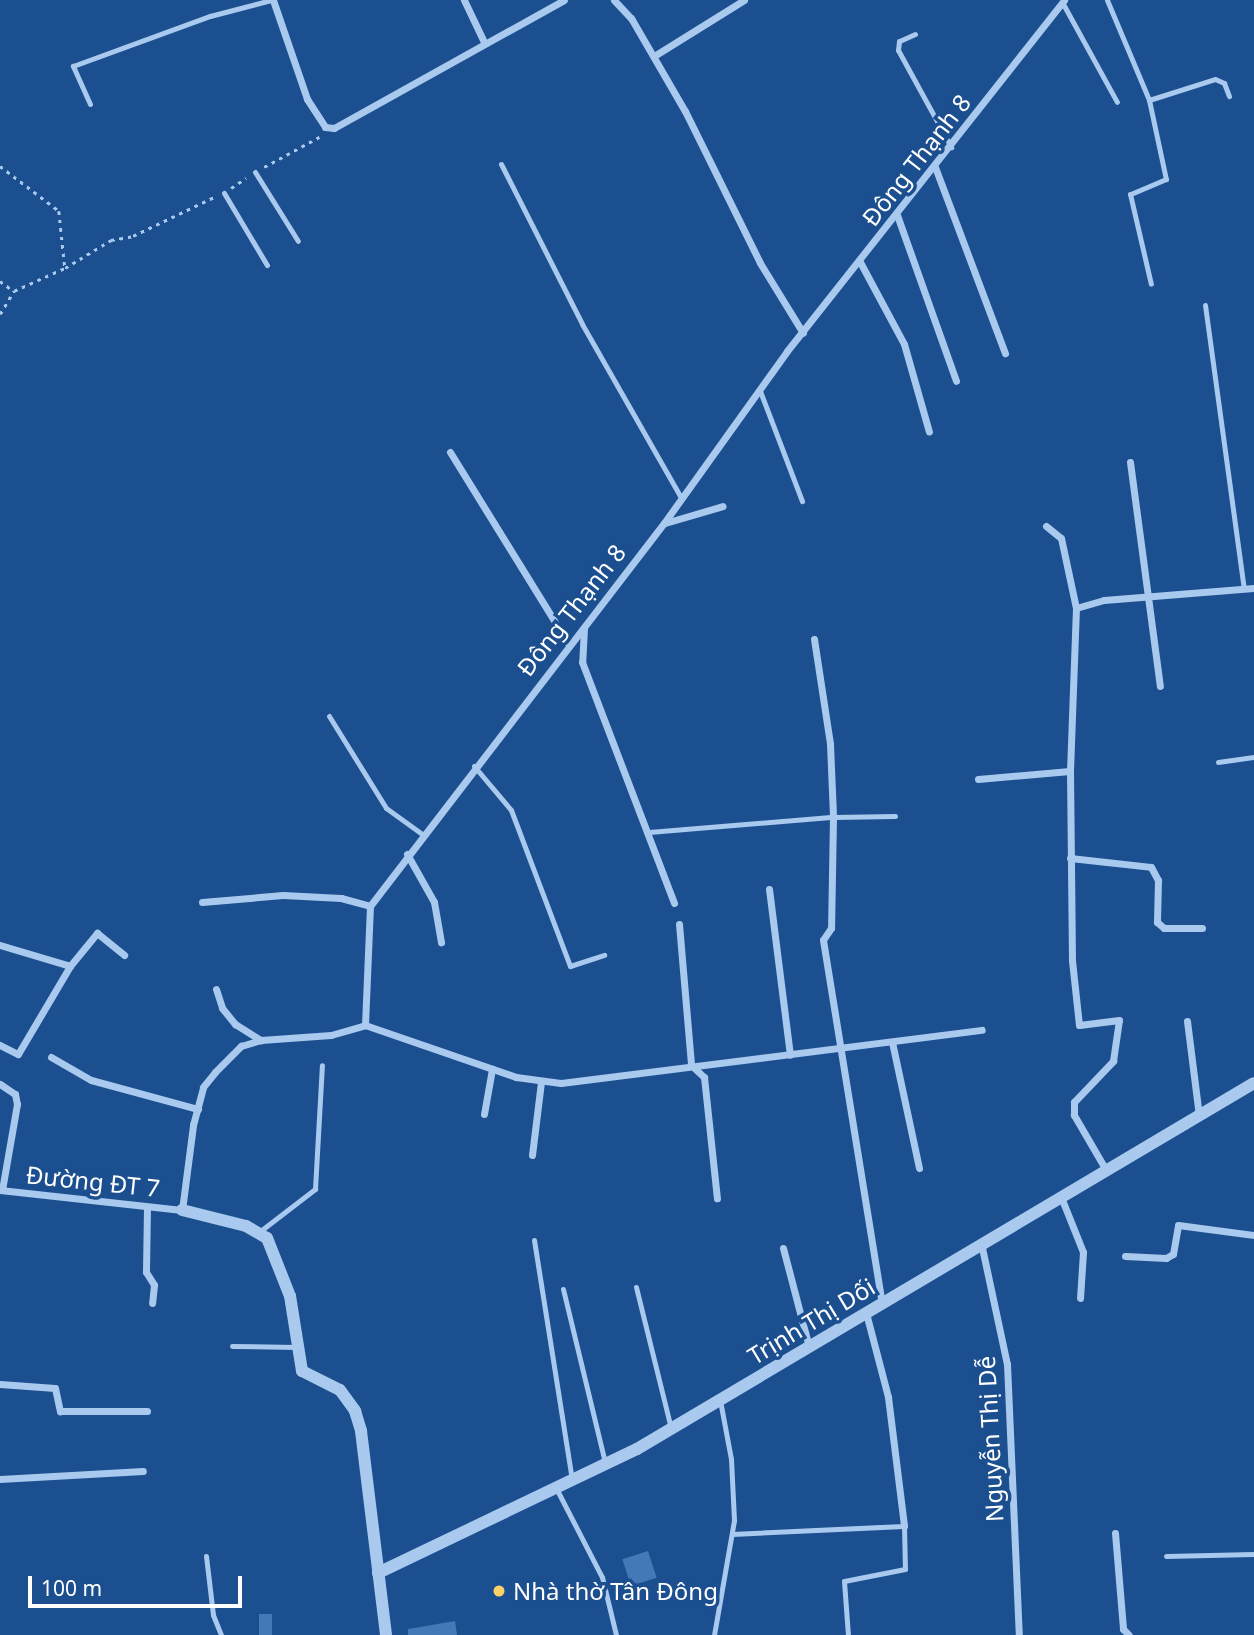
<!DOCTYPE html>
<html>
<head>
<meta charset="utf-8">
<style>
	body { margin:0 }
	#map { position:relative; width:1254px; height:1635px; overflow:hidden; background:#1b4f8f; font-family:"Noto Sans",sans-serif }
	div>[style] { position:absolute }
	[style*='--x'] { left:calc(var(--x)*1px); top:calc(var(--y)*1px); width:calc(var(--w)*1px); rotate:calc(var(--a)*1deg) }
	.building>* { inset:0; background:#4478b7; transform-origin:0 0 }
	.path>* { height:2.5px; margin-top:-1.25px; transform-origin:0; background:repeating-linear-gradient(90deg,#a9c9ee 0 3.5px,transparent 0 8.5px) }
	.service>* { height:5px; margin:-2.5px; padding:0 2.5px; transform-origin:2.5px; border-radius:2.5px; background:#a9c9ee }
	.minor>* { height:7px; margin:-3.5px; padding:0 3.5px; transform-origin:3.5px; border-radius:3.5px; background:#a9c9ee }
	.tertiary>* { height:12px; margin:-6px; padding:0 6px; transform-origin:6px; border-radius:6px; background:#a9c9ee }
	.dots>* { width:19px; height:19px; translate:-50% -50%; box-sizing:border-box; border:4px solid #1b4f8f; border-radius:50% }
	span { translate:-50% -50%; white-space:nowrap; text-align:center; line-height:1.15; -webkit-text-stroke:7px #1b4f8f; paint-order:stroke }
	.street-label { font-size:24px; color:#fff }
	.poi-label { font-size:24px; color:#fff }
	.left { translate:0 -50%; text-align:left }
	.scale { position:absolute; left:28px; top:1576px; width:214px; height:32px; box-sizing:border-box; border:4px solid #fff; border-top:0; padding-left:9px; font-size:21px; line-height:24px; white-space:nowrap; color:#fff; -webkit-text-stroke:5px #1b4f8f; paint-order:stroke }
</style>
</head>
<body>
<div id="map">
	<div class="building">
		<div style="left:648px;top:1551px;width:28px;height:27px;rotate:72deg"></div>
		<div style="left:259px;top:1614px;width:13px;height:21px"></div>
		<div style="clip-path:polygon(455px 1621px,457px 1635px,408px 1635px,408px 1629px)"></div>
	</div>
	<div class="path">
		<div style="--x:0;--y:166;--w:74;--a:37.3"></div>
		<div style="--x:59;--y:211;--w:57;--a:84"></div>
		<div style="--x:65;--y:268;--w:54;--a:-31.3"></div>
		<div style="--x:111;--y:240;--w:22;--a:-10"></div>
		<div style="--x:133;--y:236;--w:92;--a:-25.7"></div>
		<div style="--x:264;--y:167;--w:63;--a:-28.6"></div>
		<div style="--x:231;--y:188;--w:18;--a:-34"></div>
		<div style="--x:0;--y:281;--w:17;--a:36"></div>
		<div style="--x:14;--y:291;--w:56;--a:-24.3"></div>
		<div style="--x:0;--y:314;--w:27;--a:-59"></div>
	</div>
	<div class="service">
		<div style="--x:1107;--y:0;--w:108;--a:67.2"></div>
		<div style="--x:1149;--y:100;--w:69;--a:-17.7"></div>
		<div style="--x:1215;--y:79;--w:10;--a:24"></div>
		<div style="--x:1224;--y:83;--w:14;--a:69"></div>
		<div style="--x:1062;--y:2;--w:114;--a:61.2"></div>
		<div style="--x:915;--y:34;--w:17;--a:156"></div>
		<div style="--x:899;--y:41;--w:9;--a:96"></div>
		<div style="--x:898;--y:50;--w:111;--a:61.3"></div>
		<div style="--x:1149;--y:100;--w:81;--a:77.9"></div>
		<div style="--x:1166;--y:179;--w:39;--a:157"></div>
		<div style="--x:1130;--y:194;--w:92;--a:76.9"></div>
		<div style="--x:90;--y:104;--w:42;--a:-114.1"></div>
		<div style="--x:73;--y:66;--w:146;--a:-20.1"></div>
		<div style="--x:210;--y:16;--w:63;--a:-14.7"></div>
		<div style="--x:501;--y:164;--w:179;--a:63.1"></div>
		<div style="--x:582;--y:324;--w:198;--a:60.3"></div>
		<div style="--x:255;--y:172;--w:81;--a:58.1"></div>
		<div style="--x:224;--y:193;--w:84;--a:59.2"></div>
		<div style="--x:1205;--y:305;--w:287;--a:82.2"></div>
		<div style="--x:760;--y:391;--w:118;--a:69.1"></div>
		<div style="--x:329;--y:716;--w:108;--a:58.2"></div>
		<div style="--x:386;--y:808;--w:44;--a:35.8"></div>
		<div style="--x:1218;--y:762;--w:36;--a:-8"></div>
		<div style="--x:474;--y:766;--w:57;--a:49.9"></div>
		<div style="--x:511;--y:810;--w:167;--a:69.3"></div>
		<div style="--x:570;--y:966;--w:36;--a:-18"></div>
		<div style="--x:649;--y:832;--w:185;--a:-4.7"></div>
		<div style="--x:833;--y:817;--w:62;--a:-0.9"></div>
		<div style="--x:259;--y:1232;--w:71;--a:-37.5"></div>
		<div style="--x:315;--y:1189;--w:124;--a:-86.8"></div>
		<div style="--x:534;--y:1240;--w:242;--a:81"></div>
		<div style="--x:636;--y:1287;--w:145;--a:76.1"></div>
		<div style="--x:563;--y:1289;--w:178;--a:76.4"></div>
		<div style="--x:232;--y:1346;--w:65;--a:0.9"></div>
		<div style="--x:557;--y:1490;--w:98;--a:62.7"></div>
		<div style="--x:602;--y:1577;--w:60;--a:76.4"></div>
		<div style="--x:732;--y:1534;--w:172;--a:-2.7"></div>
		<div style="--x:904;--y:1526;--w:43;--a:88.7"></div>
		<div style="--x:905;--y:1569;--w:62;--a:168.9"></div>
		<div style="--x:844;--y:1581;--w:54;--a:85.8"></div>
		<div style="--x:206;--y:1556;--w:59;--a:83.2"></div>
		<div style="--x:213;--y:1615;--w:22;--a:68"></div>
		<div style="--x:1166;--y:1556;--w:88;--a:-1.3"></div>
		<div style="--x:714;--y:1635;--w:117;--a:-80.1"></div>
		<div style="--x:734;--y:1520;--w:61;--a:-92.8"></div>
		<div style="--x:731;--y:1459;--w:60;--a:-100.6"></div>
	</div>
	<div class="minor">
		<div style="--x:273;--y:0;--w:105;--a:71"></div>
		<div style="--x:307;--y:99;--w:33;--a:57"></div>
		<div style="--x:325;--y:127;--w:9;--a:6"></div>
		<div style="--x:334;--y:128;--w:263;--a:-29.1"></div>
		<div style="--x:464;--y:0;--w:47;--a:64.5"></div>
		<div style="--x:614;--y:0;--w:25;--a:47"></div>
		<div style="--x:631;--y:18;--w:108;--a:59.9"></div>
		<div style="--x:685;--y:111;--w:169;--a:63.7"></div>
		<div style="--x:760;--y:263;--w:82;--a:58.4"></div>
		<div style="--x:654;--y:56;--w:106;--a:-31.9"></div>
		<div style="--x:935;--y:167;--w:199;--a:69.4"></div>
		<div style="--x:897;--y:215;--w:176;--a:70.4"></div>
		<div style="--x:860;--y:262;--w:93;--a:61.8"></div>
		<div style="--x:904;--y:344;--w:91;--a:74.1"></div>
		<div style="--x:450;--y:452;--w:227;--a:58.3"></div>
		<div style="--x:1130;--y:462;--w:226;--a:82.4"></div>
		<div style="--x:665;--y:523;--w:60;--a:-16.3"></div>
		<div style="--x:1046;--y:526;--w:19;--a:39"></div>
		<div style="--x:1061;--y:538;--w:72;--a:77.9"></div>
		<div style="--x:584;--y:628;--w:34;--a:93"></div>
		<div style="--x:582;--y:662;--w:258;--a:69.1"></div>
		<div style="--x:814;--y:639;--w:106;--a:81.3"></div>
		<div style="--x:830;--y:744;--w:73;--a:87.6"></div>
		<div style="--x:833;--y:817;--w:111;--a:91"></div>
		<div style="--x:831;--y:928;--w:14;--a:124"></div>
		<div style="--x:823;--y:940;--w:368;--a:80.8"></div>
		<div style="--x:978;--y:779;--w:92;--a:-5"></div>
		<div style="--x:407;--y:854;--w:55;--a:60.6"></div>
		<div style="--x:434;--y:902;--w:41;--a:80.1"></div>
		<div style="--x:1070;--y:858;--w:81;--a:6.3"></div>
		<div style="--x:1151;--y:867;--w:15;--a:62"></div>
		<div style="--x:1158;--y:880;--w:42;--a:91.4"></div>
		<div style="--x:1157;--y:922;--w:9;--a:41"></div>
		<div style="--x:1164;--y:928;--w:38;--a:0"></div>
		<div style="--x:769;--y:889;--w:167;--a:82.8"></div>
		<div style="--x:202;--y:902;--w:81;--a:-4.9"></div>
		<div style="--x:283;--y:895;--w:58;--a:3"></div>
		<div style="--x:341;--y:898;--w:30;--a:15"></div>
		<div style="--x:679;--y:924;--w:142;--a:85.1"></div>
		<div style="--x:691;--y:1065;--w:18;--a:43"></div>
		<div style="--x:704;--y:1077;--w:122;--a:83.9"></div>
		<div style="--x:0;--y:945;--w:73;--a:16.7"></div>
		<div style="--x:70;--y:966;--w:43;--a:-50.7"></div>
		<div style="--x:97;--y:933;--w:35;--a:39"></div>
		<div style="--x:216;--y:989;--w:20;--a:72"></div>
		<div style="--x:222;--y:1008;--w:21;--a:51"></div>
		<div style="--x:235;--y:1024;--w:31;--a:32"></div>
		<div style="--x:1187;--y:1021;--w:96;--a:82.8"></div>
		<div style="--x:365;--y:1025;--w:160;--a:19"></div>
		<div style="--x:516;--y:1077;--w:45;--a:7.6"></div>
		<div style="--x:561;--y:1083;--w:424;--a:-7.2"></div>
		<div style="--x:892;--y:1042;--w:129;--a:77.9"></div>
		<div style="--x:0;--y:1045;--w:20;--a:27"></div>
		<div style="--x:18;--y:1054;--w:102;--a:-59.4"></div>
		<div style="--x:51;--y:1057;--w:46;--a:29.9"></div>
		<div style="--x:91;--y:1080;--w:111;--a:15.2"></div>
		<div style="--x:0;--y:1084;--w:18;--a:34"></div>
		<div style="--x:15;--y:1094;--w:10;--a:79"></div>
		<div style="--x:17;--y:1104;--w:87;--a:99.9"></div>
		<div style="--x:484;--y:1114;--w:46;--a:-79.9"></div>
		<div style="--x:532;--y:1155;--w:74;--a:-83"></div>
		<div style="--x:1106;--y:1170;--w:64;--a:-120.2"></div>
		<div style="--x:1074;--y:1115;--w:13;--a:-90"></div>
		<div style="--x:1074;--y:1102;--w:57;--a:-46.4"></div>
		<div style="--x:1113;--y:1061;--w:41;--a:-81.7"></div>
		<div style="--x:1119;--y:1020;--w:40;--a:172.9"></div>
		<div style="--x:1079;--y:1025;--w:64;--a:-96.2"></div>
		<div style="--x:1072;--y:961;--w:190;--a:-90.6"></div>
		<div style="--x:1070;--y:771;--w:163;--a:-87.9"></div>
		<div style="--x:1076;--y:608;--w:29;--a:-16"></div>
		<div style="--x:1104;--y:600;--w:150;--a:-4.6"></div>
		<div style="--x:0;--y:1190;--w:183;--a:6.3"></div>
		<div style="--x:182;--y:1210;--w:86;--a:-82.6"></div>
		<div style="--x:193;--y:1125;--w:39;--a:-75"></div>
		<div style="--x:203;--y:1087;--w:19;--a:-51"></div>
		<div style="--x:215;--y:1072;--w:37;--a:-45"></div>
		<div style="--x:241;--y:1046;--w:21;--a:-17"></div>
		<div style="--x:261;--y:1040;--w:70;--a:-4.1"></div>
		<div style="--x:331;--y:1035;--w:35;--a:-16"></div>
		<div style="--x:365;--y:1025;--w:119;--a:-87.6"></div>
		<div style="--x:370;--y:906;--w:483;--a:-52.5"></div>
		<div style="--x:664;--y:523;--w:211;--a:-54.4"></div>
		<div style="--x:787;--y:351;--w:447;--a:-51.7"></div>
		<div style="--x:1061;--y:1197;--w:59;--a:68.2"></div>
		<div style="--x:1083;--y:1252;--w:46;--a:93.7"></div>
		<div style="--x:147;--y:1207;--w:65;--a:90.9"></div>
		<div style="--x:146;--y:1272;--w:15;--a:58"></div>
		<div style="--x:154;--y:1285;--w:18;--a:96"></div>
		<div style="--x:981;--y:1243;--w:124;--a:77.9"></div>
		<div style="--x:1007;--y:1364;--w:271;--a:87.5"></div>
		<div style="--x:783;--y:1248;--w:102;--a:75.3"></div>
		<div style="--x:1125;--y:1256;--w:41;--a:2.8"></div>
		<div style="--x:1166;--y:1258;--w:8;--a:-30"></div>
		<div style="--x:1173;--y:1254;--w:29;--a:-80"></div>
		<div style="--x:1178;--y:1225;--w:77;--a:7.5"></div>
		<div style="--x:866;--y:1313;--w:87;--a:75.3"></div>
		<div style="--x:888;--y:1397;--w:130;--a:82.9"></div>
		<div style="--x:0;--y:1384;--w:55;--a:4.2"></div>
		<div style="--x:55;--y:1388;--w:24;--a:78"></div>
		<div style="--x:60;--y:1411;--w:87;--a:0"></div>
		<div style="--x:0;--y:1479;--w:143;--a:-3.2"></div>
		<div style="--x:1115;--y:1533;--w:96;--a:85.2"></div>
		<div style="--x:1123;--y:1629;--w:8;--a:45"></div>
	</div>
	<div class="tertiary">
		<div style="--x:182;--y:1210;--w:66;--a:14"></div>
		<div style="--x:246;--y:1226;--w:24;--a:30"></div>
		<div style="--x:267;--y:1238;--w:62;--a:68.4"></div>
		<div style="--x:290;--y:1296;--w:76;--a:80.9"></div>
		<div style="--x:302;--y:1371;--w:42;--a:26.6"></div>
		<div style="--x:340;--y:1390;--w:26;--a:54"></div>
		<div style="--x:355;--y:1411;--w:21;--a:73"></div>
		<div style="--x:361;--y:1431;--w:206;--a:83"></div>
		<div style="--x:378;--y:1573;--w:287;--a:-25.6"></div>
		<div style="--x:637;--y:1449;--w:717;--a:-30.68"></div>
	</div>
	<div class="dots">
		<div style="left:499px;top:1591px;background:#ffd166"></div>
	</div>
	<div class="street-label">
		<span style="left:916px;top:160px;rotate:-52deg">Đông Thạnh 8</span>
		<span style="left:571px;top:610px;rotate:-52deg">Đông Thạnh 8</span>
		<span style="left:93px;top:1181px;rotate:6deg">Đường ĐT 7</span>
		<span style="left:811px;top:1321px;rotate:-31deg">Trịnh Thị Dối</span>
		<span style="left:990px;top:1439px;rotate:-93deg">Nguyễn Thị Dễ</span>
	</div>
	<div class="poi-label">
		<span class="left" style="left:513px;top:1591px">Nhà thờ Tân Đông</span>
	</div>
	<div class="scale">100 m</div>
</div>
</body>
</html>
